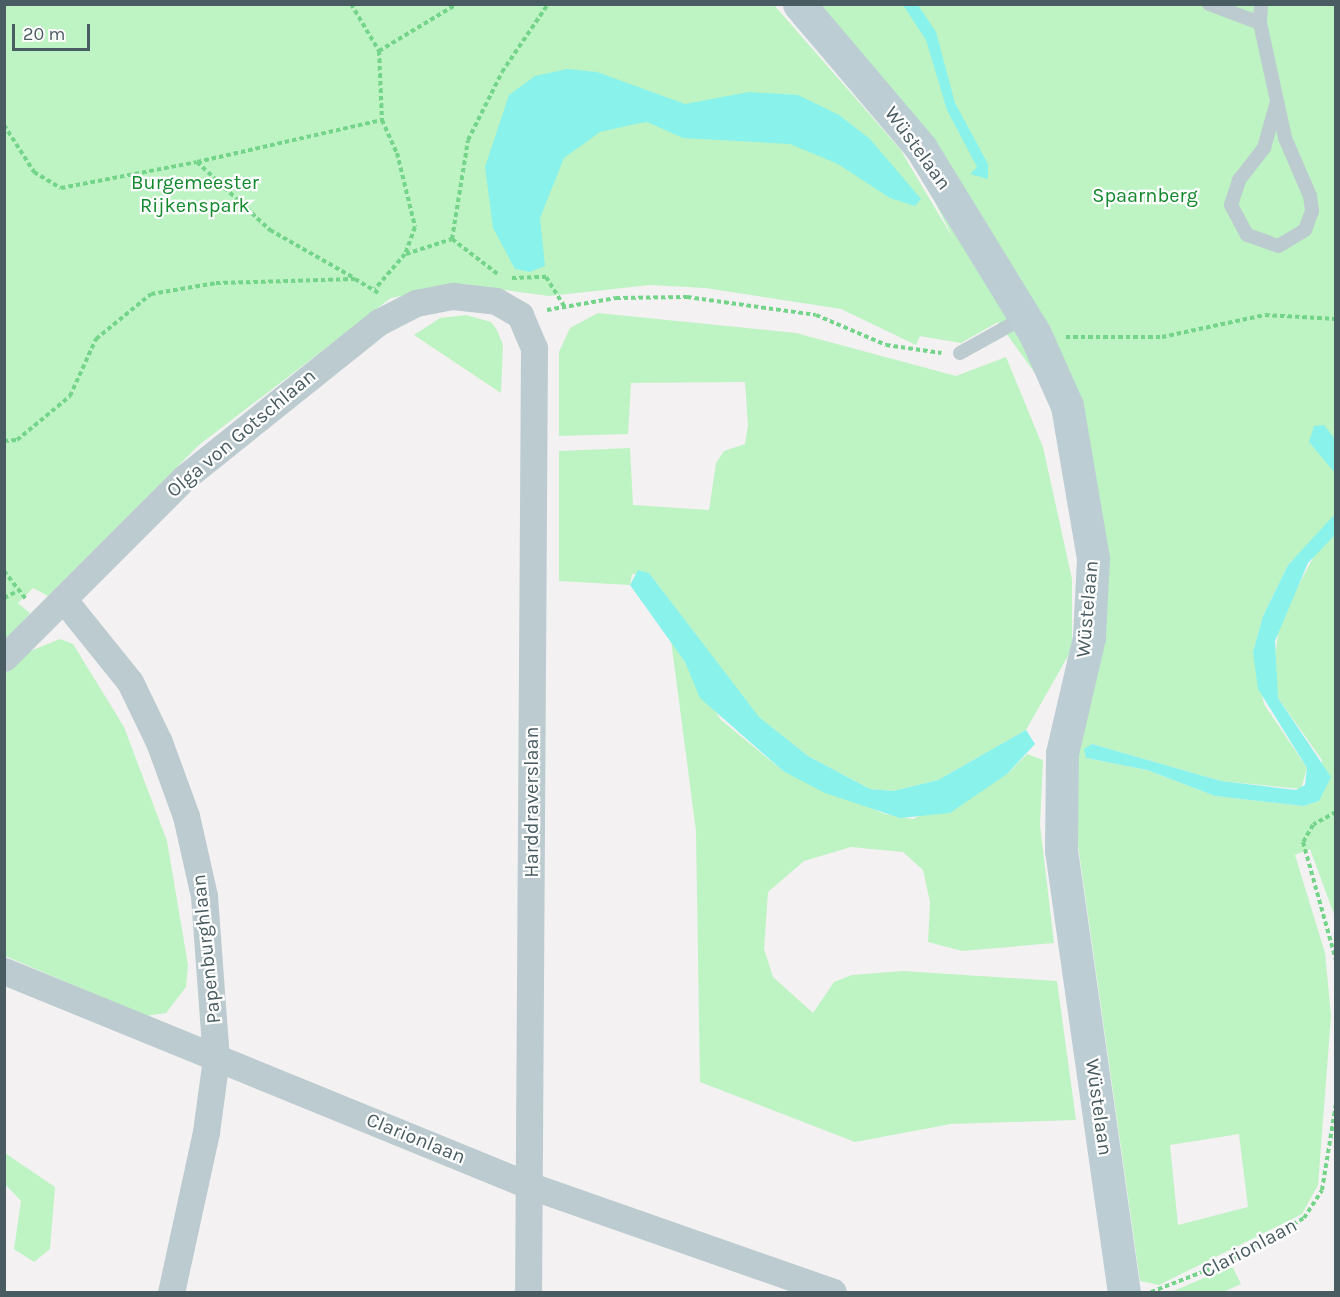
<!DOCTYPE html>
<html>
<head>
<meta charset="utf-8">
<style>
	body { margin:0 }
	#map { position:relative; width:1340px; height:1297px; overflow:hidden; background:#f4f1f2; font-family:Karla,sans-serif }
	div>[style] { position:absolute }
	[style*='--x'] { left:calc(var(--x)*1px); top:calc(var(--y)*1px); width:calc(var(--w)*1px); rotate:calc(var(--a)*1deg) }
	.green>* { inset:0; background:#bef3c4 }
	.water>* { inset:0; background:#89f2eb }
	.path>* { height:4px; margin-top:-2px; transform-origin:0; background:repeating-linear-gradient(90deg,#74d48a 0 4.5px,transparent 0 7.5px) }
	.lane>* { height:14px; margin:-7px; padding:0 7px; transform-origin:7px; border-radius:7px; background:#bccbcf }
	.street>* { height:27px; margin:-13.5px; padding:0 13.5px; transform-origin:13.5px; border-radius:13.5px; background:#bccbcf }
	.secondary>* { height:33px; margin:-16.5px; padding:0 16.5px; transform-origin:16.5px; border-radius:16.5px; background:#bcced4 }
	span { translate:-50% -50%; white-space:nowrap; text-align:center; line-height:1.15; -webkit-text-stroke:4.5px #fff; paint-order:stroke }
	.street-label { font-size:20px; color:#485c61 }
	.park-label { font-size:20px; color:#11892c }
	.frame { position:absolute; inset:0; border:6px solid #485c61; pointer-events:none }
	.scale { position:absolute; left:12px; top:24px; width:78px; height:27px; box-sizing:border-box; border:3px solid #485c61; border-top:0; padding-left:8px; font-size:18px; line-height:21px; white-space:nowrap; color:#485c61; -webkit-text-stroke:4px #fff; paint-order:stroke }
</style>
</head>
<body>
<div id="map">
	<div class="green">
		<div style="clip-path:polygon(evenodd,5px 5px,774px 5px,900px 149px,954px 240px,910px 152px,783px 5px,1335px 5px,1335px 917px,1310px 849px,1295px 855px,1325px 953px,1331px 1016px,1318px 1185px,1302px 1214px,1159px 1285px,1140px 1281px,1073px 810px,1077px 751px,1102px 645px,1050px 394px,998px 322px,961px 343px,920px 336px,916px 345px,841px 309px,705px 288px,650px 285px,549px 296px,461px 284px,391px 298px,199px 445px,48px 596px,33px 588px,18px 603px,30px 613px,5px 642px,5px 5px,1313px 558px,1280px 620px,1274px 663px,1278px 698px,1322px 760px,1319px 801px,1304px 806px,1215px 796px,1147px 770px,1086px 758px,1092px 744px,1221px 781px,1301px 789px,1307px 768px,1264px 704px,1253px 652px,1263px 616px,1288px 565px,1292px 560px,1313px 558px,5px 5px,1239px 1134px,1248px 1207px,1178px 1225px,1170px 1145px,1239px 1134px)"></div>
		<div style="clip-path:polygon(598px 313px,796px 333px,956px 376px,1006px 357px,1043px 447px,1072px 579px,1072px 649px,1026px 730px,938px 780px,893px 791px,870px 789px,808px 756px,758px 717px,649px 573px,632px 574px,630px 585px,559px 581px,559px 451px,630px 448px,633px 505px,709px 510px,716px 463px,724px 451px,745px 444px,748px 425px,745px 382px,631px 383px,628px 434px,559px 436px,559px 352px,570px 328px)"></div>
		<div style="clip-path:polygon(466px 315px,491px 322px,497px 330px,503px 345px,501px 393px,414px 335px,440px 318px)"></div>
		<div style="clip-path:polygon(60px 639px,73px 644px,124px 727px,167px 841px,188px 965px,186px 987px,166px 1013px,146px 1016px,5px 956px,5px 674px,30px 651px)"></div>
		<div style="clip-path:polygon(671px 640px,721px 720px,783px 771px,885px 814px,913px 819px,1007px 774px,1027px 754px,1043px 760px,1040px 825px,1054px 943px,962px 951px,928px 942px,930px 902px,923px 870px,903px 852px,851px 847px,804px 861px,768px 892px,764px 949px,773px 977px,813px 1013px,834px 982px,852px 975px,903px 971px,1057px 981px,1076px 1120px,951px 1124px,855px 1142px,700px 1082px,696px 831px)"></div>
		<div style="clip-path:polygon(5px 1153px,55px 1187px,50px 1249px,34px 1262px,14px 1249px,21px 1201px,5px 1184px)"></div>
		<div style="clip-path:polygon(1232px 1266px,1241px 1284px,1223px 1292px,1171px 1292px)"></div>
	</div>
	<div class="water">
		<div style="clip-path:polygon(903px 5px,918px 5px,936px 32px,955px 103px,988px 164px,988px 179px,970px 174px,977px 167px,947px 110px,926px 40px)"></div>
		<div style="clip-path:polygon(567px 69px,597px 72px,685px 104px,749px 92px,798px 95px,839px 115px,870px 139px,921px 199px,915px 206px,890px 198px,838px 164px,790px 144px,683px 138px,647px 122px,635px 124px,600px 132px,564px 158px,540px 218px,545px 266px,530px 272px,515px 269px,493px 228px,485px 167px,509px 95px,535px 76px)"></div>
		<div style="clip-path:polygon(1324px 425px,1335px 439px,1335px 473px,1309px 442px,1314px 426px)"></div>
		<div style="clip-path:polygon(1335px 514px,1335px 535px,1308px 563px,1275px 641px,1278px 698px,1331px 777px,1319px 801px,1304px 806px,1215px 796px,1147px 770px,1086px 758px,1084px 749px,1092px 744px,1221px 781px,1296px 790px,1305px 785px,1307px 768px,1258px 689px,1253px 652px,1263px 616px,1288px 565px)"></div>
		<div style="clip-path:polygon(638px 570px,649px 573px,759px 717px,808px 756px,870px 789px,893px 791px,938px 780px,1026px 730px,1035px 744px,1007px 774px,950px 813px,900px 818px,825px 793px,783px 771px,700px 698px,685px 662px,630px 585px)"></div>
	</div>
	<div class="path">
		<div style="--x:351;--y:4;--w:55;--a:59.2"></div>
		<div style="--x:379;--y:51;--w:69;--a:87.5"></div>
		<div style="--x:382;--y:120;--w:36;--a:66"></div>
		<div style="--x:397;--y:153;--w:76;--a:76.3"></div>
		<div style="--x:415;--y:227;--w:29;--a:110"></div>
		<div style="--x:405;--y:254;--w:46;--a:130.6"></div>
		<div style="--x:379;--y:51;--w:91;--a:-31.1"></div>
		<div style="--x:4;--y:125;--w:56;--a:57.4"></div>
		<div style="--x:34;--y:172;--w:31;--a:31"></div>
		<div style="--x:61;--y:188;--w:138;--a:-10.8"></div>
		<div style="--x:197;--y:162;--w:100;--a:43"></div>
		<div style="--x:270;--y:230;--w:97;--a:29.7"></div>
		<div style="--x:197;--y:162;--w:190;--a:-12.8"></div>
		<div style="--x:452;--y:239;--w:59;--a:37.5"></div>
		<div style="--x:406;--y:254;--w:48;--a:-18.1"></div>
		<div style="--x:452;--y:239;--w:100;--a:-80.8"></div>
		<div style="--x:468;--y:140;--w:76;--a:-63.4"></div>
		<div style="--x:502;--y:72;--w:82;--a:-55.9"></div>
		<div style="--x:512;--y:278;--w:34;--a:-2"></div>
		<div style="--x:546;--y:277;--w:36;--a:58"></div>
		<div style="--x:547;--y:310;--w:70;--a:-9.9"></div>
		<div style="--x:616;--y:298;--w:71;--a:-0.8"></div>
		<div style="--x:687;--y:297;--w:130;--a:7.9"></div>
		<div style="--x:816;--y:315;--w:76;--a:23.2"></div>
		<div style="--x:886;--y:345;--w:56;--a:8.3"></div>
		<div style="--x:1066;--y:337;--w:96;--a:0"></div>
		<div style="--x:1162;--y:337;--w:105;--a:-12.1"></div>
		<div style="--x:1265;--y:315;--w:71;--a:3.2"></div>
		<div style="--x:4;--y:441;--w:13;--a:-4"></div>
		<div style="--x:17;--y:440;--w:69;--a:-39.7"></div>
		<div style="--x:70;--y:396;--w:63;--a:-65.5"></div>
		<div style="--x:96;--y:339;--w:71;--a:-39.3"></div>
		<div style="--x:151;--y:294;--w:66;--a:-9.6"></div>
		<div style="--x:216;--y:283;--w:139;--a:-1.6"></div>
		<div style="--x:355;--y:279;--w:27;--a:31"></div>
		<div style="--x:4;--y:571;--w:36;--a:52"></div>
		<div style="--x:4;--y:598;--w:16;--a:-27"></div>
		<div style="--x:1336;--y:812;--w:26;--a:151"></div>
		<div style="--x:1313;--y:825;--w:20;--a:120"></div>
		<div style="--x:1303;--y:842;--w:123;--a:74.4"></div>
		<div style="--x:1151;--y:1292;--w:83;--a:-21.3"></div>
		<div style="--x:1228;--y:1262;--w:88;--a:-30.1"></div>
		<div style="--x:1304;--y:1218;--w:33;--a:-57"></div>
		<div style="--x:1322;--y:1190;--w:87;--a:-80.8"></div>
	</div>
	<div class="lane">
		<div style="--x:1209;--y:4;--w:54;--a:20.4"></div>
		<div style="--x:1260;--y:23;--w:118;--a:77.7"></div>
		<div style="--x:1285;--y:138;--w:63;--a:66.7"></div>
		<div style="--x:1310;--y:196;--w:15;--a:82"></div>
		<div style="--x:1312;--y:211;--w:20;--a:110"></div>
		<div style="--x:1305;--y:230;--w:31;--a:149"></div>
		<div style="--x:1278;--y:246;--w:33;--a:-160"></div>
		<div style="--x:1247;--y:235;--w:34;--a:-118"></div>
		<div style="--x:1231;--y:205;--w:26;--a:-72"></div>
		<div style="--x:1239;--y:180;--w:41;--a:-52"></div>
		<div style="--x:1264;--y:148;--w:45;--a:-74.4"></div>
		<div style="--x:1260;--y:23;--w:19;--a:-87"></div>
		<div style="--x:960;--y:353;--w:74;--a:-29"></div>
	</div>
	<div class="street">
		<div style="--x:64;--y:600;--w:105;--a:51.2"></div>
		<div style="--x:130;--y:682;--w:67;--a:64.2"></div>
		<div style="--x:159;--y:742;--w:79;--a:70"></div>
		<div style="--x:186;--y:816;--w:82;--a:77.3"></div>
		<div style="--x:204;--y:896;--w:162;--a:85.8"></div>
		<div style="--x:216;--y:1058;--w:75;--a:97.7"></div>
		<div style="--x:206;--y:1132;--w:164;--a:102.3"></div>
		<div style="--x:4;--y:658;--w:255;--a:-45"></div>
		<div style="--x:184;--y:478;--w:250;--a:-38.7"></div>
		<div style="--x:379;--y:322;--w:42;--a:-27.2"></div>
		<div style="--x:416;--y:303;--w:38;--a:-11"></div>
		<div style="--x:453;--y:296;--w:43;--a:6.6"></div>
		<div style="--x:496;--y:301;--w:28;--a:30"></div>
		<div style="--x:520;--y:315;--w:36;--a:67"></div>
		<div style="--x:534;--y:348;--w:944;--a:90.36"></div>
		<div style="--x:4;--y:971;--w:566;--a:22.21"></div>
		<div style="--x:528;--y:1185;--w:323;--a:19.3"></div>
	</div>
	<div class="secondary">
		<div style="--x:799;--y:4;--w:189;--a:49.7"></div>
		<div style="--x:921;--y:148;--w:218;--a:58.5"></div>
		<div style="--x:1035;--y:334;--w:79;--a:66"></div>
		<div style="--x:1067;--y:406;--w:154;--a:80.3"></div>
		<div style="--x:1093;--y:558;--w:79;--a:92.9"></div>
		<div style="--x:1089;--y:637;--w:119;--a:103.1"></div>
		<div style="--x:1062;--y:753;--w:97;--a:90.6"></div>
		<div style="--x:1061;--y:850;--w:446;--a:81.9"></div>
	</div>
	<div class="street-label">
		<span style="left:918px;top:148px;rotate:54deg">Wüstelaan</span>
		<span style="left:241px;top:433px;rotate:-40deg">Olga von Gotschlaan</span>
		<span style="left:1087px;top:609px;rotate:-85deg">Wüstelaan</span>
		<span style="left:531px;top:802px;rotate:-90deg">Harddraverslaan</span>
		<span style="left:206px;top:949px;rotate:-96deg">Papenburghlaan</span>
		<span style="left:1099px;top:1107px;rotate:82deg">Wüstelaan</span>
		<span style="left:416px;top:1138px;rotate:22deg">Clarionlaan</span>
		<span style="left:1249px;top:1248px;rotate:-28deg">Clarionlaan</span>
	</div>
	<div class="park-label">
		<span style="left:195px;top:194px">Burgemeester<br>Rijkenspark</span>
		<span style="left:1145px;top:195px">Spaarnberg</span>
	</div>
	<div class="frame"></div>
	<div class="scale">20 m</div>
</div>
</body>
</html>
